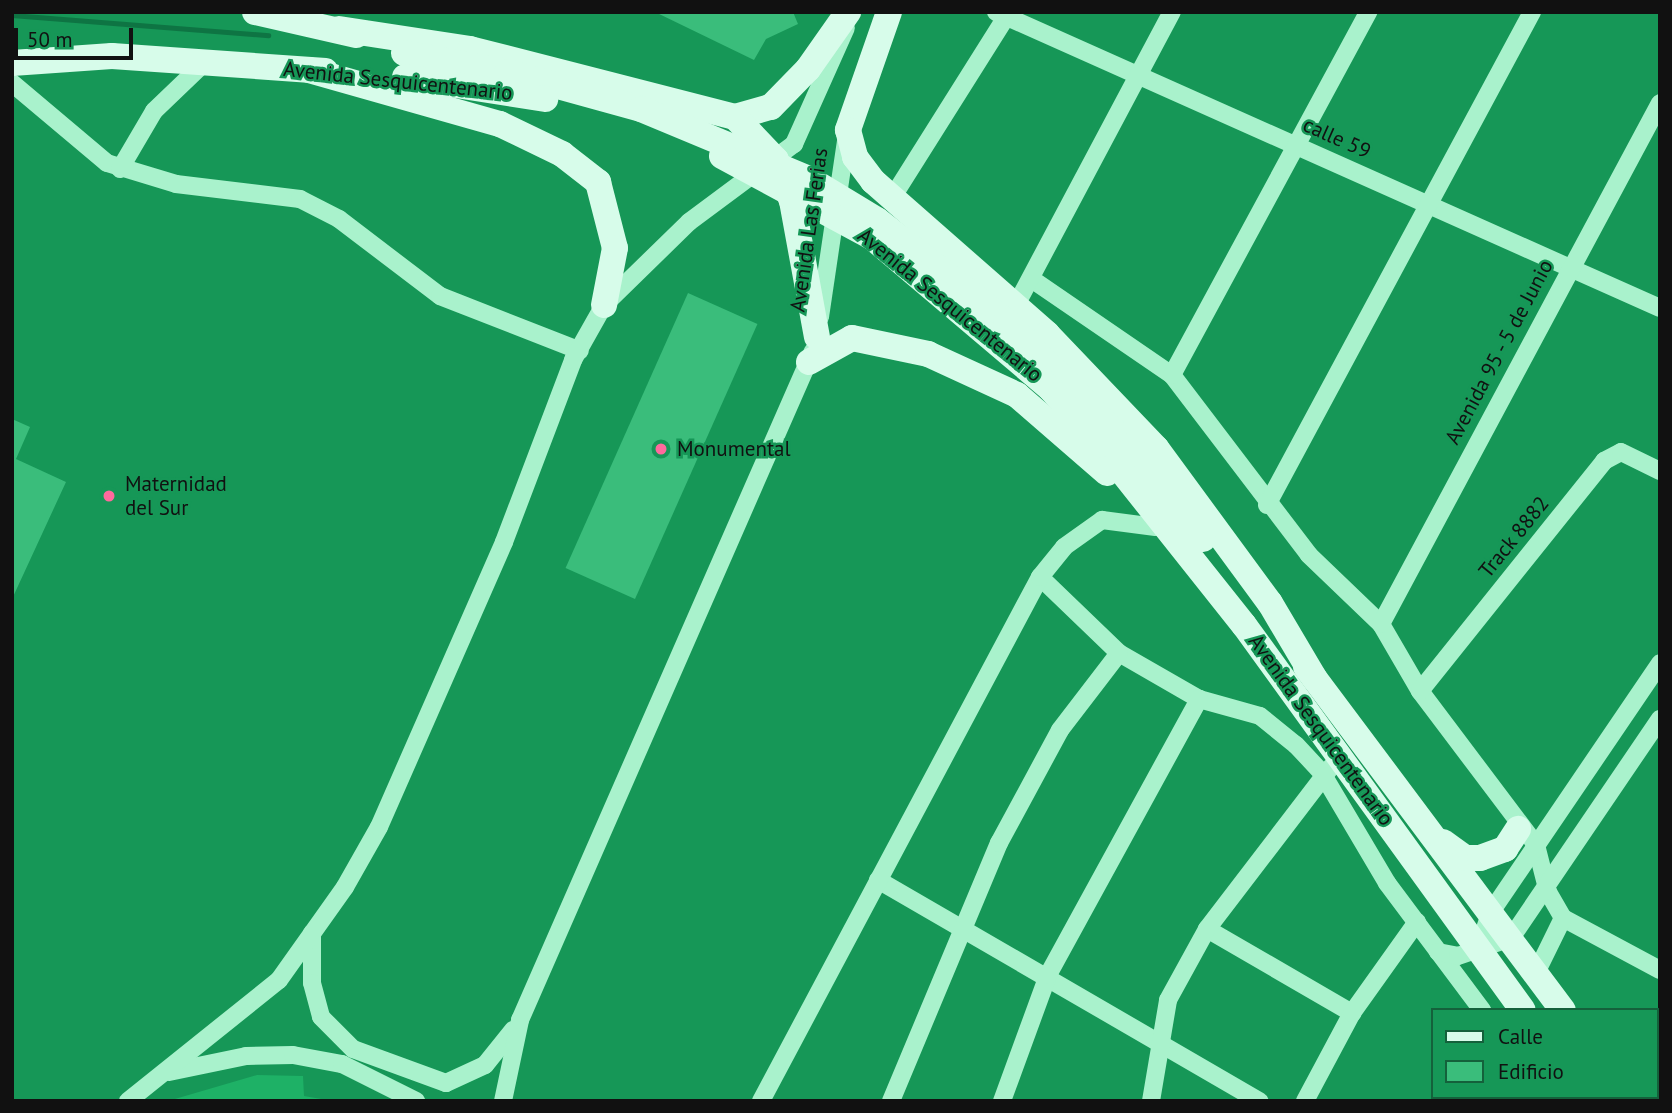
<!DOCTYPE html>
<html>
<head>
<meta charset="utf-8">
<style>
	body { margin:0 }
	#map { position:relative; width:1672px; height:1113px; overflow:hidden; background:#169757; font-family:"PT Sans",sans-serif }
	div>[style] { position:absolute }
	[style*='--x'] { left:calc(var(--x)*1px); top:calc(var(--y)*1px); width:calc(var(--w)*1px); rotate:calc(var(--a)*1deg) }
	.green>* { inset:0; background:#1eb166 }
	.stream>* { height:4.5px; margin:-2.25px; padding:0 2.25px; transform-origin:2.25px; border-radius:2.25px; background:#0e7443 }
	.building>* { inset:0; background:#3abd7b; transform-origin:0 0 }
	.street>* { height:18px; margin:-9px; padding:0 9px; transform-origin:9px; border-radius:9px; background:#a9f2cc }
	.secondary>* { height:26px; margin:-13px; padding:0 13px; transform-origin:13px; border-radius:13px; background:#d7fcea }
	.secondary-bridge>* { height:26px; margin:-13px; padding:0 13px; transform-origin:13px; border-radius:13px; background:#d7fcea }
	.dots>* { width:19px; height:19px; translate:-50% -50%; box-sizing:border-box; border:4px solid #169757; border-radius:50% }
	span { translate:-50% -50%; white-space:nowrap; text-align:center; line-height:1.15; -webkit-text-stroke:5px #169757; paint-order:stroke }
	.street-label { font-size:21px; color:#111 }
	.poi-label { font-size:21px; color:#111 }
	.left { translate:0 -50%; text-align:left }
	.frame { position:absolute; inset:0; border:14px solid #111; pointer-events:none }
	.legend { position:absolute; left:1431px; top:1008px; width:228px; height:91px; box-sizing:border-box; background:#169757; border:2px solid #14613b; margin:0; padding:9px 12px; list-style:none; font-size:21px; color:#111 }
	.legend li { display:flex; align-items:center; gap:14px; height:35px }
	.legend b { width:35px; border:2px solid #14613b }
	.scale { position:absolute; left:14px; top:28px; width:119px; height:32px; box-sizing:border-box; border:4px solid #111; border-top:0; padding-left:9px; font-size:21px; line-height:24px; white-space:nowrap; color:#111; -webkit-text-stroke:5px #169757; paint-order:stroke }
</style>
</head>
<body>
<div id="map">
	<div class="green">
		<div style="clip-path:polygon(257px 1075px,303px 1076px,304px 1096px,333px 1101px,168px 1101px)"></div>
	</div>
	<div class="stream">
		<div style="--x:12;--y:15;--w:257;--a:4.5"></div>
	</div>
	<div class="building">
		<div style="clip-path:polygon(655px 12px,793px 12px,798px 24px,766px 39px,754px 60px)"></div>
		<div style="left:688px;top:293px;width:76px;height:301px;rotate:24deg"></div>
		<div style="clip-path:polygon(12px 419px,30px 427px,16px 459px,66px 482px,12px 599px)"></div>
	</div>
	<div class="street">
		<div style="--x:996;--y:12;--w:727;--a:24.03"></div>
		<div style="--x:12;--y:83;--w:124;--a:40.1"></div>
		<div style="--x:107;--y:163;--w:72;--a:16.9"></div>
		<div style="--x:176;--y:184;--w:125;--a:6.9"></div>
		<div style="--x:300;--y:199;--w:44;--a:27.1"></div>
		<div style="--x:339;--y:219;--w:127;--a:37.3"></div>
		<div style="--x:440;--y:296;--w:150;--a:21.4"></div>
		<div style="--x:120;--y:169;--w:67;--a:-59.6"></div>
		<div style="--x:154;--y:111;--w:69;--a:-43.8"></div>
		<div style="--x:892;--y:198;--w:220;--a:-57.8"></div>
		<div style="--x:1033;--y:280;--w:168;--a:34.4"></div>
		<div style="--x:1172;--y:375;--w:226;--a:52.7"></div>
		<div style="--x:1309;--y:555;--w:100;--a:43.8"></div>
		<div style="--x:1381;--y:624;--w:78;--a:59.8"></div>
		<div style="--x:1420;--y:691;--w:193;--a:53"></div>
		<div style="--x:1536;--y:845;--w:49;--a:75.7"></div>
		<div style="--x:1548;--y:892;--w:30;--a:60"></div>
		<div style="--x:1563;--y:918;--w:110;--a:28.2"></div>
		<div style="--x:1015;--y:307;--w:334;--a:-62"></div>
		<div style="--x:820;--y:317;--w:185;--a:-81.6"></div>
		<div style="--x:1172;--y:375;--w:413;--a:-61.6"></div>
		<div style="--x:1267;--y:505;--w:560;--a:-61.74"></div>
		<div style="--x:1040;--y:577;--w:110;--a:43.9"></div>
		<div style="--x:1119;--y:653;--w:92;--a:29.9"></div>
		<div style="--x:1199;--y:699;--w:63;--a:15.6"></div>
		<div style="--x:1260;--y:716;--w:46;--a:38.9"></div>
		<div style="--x:1296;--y:745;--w:38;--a:47"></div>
		<div style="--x:1322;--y:773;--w:128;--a:59.4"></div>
		<div style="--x:1387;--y:883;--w:159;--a:53.2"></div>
		<div style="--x:1381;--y:624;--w:591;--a:-61.83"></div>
		<div style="--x:1420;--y:691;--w:295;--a:-51.3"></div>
		<div style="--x:1604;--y:461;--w:19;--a:-28"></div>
		<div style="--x:1621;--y:452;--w:43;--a:26"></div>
		<div style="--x:878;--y:880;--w:441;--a:30.1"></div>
		<div style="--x:1207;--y:929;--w:168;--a:30.1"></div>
		<div style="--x:312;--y:933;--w:50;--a:90"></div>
		<div style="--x:312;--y:983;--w:35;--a:75"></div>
		<div style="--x:321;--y:1017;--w:45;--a:45"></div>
		<div style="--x:353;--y:1049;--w:99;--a:20.1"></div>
		<div style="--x:446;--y:1083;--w:43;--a:-24.8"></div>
		<div style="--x:485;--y:1065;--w:45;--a:-51.3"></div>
		<div style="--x:1479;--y:946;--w:36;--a:-71"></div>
		<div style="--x:1491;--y:912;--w:301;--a:-55.8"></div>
		<div style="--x:1438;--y:952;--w:20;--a:11"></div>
		<div style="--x:1458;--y:956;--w:56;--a:-18.8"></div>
		<div style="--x:1511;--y:938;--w:265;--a:-55.8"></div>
		<div style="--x:1536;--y:973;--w:61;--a:-63.9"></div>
		<div style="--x:1656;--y:1038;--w:8;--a:-60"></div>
		<div style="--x:169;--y:1072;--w:79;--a:-11.7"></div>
		<div style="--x:246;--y:1056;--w:47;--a:-1.2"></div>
		<div style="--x:293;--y:1055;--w:50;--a:10.4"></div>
		<div style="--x:342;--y:1064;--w:83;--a:26.6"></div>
		<div style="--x:1542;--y:1097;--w:5;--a:53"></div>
		<div style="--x:128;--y:1101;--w:193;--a:-38.7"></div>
		<div style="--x:279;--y:980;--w:114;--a:-54.6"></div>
		<div style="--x:345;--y:887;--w:69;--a:-60.5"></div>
		<div style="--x:379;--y:827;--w:311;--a:-66.3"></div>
		<div style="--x:504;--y:542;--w:195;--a:-69.2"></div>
		<div style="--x:573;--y:360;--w:63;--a:-60.6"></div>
		<div style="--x:604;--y:305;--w:119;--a:-44.3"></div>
		<div style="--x:689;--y:222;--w:131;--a:-36.6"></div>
		<div style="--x:794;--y:144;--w:127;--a:-65.9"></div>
		<div style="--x:503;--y:1101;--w:83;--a:-78.1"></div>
		<div style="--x:520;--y:1020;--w:730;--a:-66.35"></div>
		<div style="--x:761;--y:1101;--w:594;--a:-61.97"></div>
		<div style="--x:1040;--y:577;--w:38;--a:-51"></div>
		<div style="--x:1064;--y:547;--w:47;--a:-35.4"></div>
		<div style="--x:1102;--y:520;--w:54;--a:7.4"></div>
		<div style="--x:891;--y:1101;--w:280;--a:-67.3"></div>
		<div style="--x:999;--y:843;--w:128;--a:-61.6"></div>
		<div style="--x:1060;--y:730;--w:97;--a:-52.5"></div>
		<div style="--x:1002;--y:1101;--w:134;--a:-69.9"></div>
		<div style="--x:1048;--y:975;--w:315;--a:-61.3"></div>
		<div style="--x:1151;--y:1101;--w:102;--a:-80.4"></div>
		<div style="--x:1168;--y:1000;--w:81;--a:-61.2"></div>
		<div style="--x:1207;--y:929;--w:203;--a:-52.6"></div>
		<div style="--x:1305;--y:1101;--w:100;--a:-61.9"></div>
		<div style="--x:1352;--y:1013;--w:112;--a:-54.5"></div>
		<div style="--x:1478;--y:1101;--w:4;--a:-63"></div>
	</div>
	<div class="secondary">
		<div style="--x:255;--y:12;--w:104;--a:12.8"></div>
		<div style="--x:889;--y:12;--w:125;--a:109.2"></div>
		<div style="--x:848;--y:130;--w:28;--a:75"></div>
		<div style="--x:855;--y:157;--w:30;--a:53"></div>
		<div style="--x:873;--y:181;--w:232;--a:41.3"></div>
		<div style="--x:1047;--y:334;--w:158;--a:46.3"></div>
		<div style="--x:1156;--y:448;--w:192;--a:53.7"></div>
		<div style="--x:1270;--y:603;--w:88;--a:59.4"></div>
		<div style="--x:339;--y:29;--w:133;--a:8.7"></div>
		<div style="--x:470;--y:49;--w:274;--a:14.4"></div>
		<div style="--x:735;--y:117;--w:37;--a:-16"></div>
		<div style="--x:771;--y:107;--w:53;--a:-45.8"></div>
		<div style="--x:808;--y:69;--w:70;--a:-54.9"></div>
		<div style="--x:12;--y:63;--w:100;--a:-4"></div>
		<div style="--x:112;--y:56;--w:214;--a:4"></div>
		<div style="--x:309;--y:70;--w:198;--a:15.8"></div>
		<div style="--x:500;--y:124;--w:69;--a:25.8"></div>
		<div style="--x:562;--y:154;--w:46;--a:37.9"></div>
		<div style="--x:598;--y:182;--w:68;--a:75.6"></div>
		<div style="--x:615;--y:248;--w:58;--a:100.9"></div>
		<div style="--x:735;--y:117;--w:59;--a:46.4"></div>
		<div style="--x:776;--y:160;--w:44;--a:68.7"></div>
		<div style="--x:792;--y:201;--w:138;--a:79.6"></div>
		<div style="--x:809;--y:362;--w:49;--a:-29.2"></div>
		<div style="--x:852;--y:338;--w:78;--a:11.9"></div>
		<div style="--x:928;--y:354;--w:98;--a:24.7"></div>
		<div style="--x:1017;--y:395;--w:119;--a:40.9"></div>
		<div style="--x:1114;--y:431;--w:140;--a:50.5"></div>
		<div style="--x:1100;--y:444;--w:231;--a:51.5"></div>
		<div style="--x:1244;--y:625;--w:475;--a:54.1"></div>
		<div style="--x:1306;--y:667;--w:429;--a:53.2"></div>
		<div style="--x:1443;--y:842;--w:27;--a:36"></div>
		<div style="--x:1465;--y:858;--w:15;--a:0"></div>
		<div style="--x:1480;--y:858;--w:27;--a:-20"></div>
		<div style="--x:1505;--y:849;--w:24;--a:-57"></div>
		<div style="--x:1585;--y:1097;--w:4;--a:63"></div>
		<div style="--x:1629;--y:1097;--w:4;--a:63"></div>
	</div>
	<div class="secondary-bridge">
		<div style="--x:404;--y:53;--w:105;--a:10.5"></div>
		<div style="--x:507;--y:72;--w:139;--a:15.4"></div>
		<div style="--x:641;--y:109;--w:182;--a:22.6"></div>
		<div style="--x:809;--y:179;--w:79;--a:31.1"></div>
		<div style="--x:877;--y:220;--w:164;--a:38.1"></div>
		<div style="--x:1006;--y:321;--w:154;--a:45.5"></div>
		<div style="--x:405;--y:77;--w:142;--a:8.9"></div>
		<div style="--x:722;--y:156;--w:170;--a:28.4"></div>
		<div style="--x:872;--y:237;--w:235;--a:40.3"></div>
		<div style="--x:1051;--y:389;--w:74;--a:48.3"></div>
	</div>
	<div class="dots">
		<div style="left:661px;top:449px;background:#ff699d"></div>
		<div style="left:109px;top:496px;background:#ff699d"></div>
	</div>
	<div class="street-label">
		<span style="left:398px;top:81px;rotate:6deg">Avenida Sesquicentenario</span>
		<span style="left:1337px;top:138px;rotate:24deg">calle 59</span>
		<span style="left:809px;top:230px;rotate:-82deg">Avenida Las Ferias</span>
		<span style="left:950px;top:305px;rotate:39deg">Avenida Sesquicentenario</span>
		<span style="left:1499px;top:352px;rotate:-62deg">Avenida 95 - 5 de Junio</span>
		<span style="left:1514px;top:537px;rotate:-51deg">Track 8882</span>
		<span style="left:1321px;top:730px;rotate:54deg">Avenida Sesquicentenario</span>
	</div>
	<div class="poi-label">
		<span class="left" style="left:677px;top:449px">Monumental</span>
		<span class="left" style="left:125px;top:496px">Maternidad<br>del Sur</span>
	</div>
	<div class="frame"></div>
	<ul class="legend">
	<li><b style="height:9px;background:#d7fcea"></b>Calle</li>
	<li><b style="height:19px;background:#3abd7b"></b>Edificio</li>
	</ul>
	<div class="scale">50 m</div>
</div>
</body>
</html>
